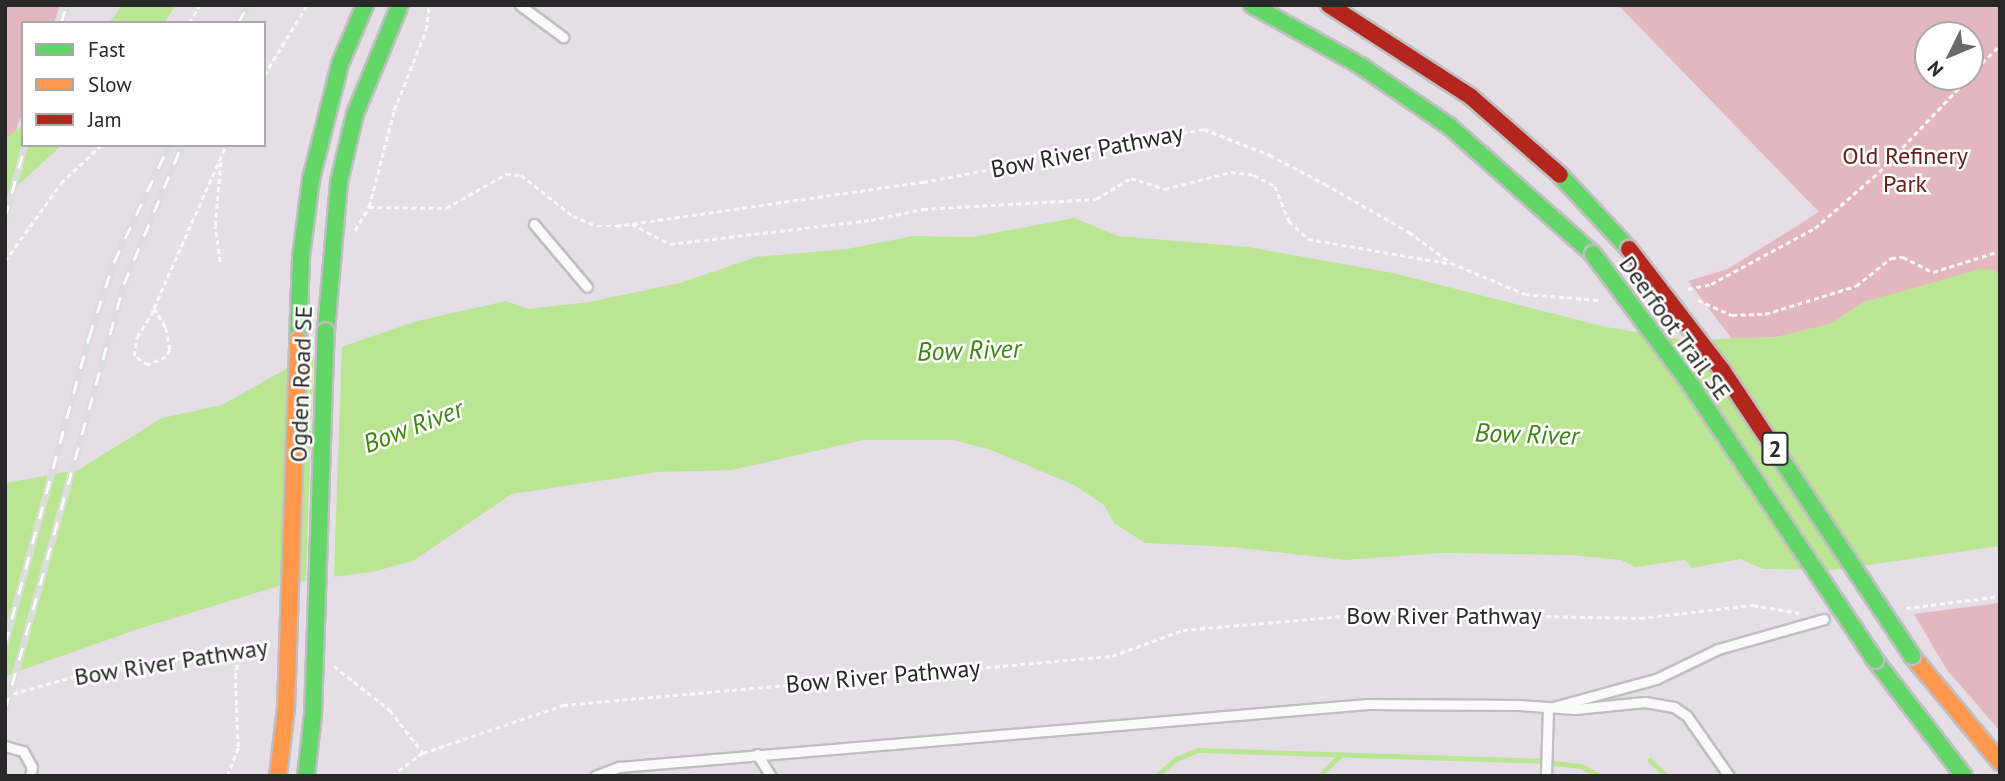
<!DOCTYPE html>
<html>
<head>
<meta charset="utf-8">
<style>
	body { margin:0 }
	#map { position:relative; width:2005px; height:781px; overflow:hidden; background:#e5dee6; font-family:"PT Sans",sans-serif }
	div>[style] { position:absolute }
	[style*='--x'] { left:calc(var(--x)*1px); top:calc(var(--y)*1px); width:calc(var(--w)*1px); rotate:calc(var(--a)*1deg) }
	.green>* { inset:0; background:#e2b7bd }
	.water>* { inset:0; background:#bae693 }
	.pier>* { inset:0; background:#e5dee6; transform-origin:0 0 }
	.stream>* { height:4.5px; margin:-2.25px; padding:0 2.25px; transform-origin:2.25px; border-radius:2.25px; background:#bae693 }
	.path>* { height:2.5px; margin-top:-1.25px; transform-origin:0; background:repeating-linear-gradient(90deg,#fbfafb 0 5px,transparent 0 8.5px) }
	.roads { filter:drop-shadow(2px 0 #c0bfc0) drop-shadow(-2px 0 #c0bfc0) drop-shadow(0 2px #c0bfc0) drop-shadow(0 -2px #c0bfc0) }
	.lane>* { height:9px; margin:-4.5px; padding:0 4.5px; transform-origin:4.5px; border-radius:4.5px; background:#fbfafb }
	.fast>* { height:16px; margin:-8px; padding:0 8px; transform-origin:8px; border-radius:8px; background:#63d668 }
	.slow>* { height:16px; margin:-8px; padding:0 8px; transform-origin:8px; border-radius:8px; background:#ff974d }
	.jam>* { height:16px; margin:-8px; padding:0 8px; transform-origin:8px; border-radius:8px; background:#b3261e }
	.rail>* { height:7px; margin-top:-3.5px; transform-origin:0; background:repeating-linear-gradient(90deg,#fff 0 13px,#dcdddd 0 26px); box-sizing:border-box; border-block:2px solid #dcdddd }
	.bridges { filter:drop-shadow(2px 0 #c0bfc0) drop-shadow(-2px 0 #c0bfc0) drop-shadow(0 2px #c0bfc0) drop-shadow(0 -2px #c0bfc0) }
	.fast-bridge>* { height:16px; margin:-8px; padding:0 8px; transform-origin:8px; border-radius:8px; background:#63d668 }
	.slow-bridge>* { height:16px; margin:-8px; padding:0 8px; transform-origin:8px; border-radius:8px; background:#ff974d }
	.jam-bridge>* { height:16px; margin:-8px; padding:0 8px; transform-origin:8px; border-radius:8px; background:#b3261e }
	span { translate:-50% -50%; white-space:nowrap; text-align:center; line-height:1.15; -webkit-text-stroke:5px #fff; paint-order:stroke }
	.shield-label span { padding:2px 5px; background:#fff; border:2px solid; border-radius:5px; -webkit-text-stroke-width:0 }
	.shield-label { font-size:23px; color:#282828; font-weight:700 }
	.street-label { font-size:24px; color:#282828 }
	.park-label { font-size:24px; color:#61211b }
	.water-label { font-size:26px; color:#3d8511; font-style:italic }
	.frame { position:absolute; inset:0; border:7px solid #282828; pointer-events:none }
	.legend { position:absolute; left:21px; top:21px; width:245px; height:126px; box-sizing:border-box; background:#fff; border:2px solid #a9a9a9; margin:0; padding:9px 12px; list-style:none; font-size:21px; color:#282828 }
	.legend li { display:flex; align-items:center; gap:14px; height:35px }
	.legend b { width:35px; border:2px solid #a9a9a9 }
	.north { position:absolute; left:1914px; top:21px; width:70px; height:70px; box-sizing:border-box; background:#fff; border:2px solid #a9a9a9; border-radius:50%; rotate:227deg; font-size:19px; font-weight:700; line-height:28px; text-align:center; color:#282828 }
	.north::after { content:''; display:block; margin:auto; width:24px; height:32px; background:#6a686a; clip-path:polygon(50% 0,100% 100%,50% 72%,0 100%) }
</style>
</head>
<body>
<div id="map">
	<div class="green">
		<div style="clip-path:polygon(5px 5px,60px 5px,54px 23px,23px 23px,23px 111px,5px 160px)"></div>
		<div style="clip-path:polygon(evenodd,1618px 5px,2000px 5px,2000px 275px,1992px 270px,1864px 302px,1830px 324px,1777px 337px,1732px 339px,1688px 281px,1728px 269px,1819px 212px,1618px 5px,1928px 35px,1970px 35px,1970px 77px,1928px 77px,1928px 35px)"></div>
		<div style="clip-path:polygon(2000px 603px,2000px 731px,1947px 670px,1914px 614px)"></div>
	</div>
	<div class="water">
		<div style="clip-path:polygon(122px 5px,176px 5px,164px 23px,109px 23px)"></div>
		<div style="clip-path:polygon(23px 124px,23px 145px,62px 145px,5px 197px,5px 140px)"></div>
		<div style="clip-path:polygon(1074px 218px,1118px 236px,1248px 247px,1393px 273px,1606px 327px,1686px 340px,1777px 337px,1830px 324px,1864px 302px,1980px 269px,1992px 270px,2000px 275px,2000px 546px,1833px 570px,1763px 569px,1740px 559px,1692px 568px,1685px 560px,1635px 567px,1621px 560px,1570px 555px,1441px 553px,1345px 560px,1232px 547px,1145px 543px,1114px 523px,1104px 505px,1074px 485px,991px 450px,954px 440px,863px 440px,732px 470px,658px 472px,512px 494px,413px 561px,372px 572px,292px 582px,138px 629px,5px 676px,5px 483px,78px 470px,162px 418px,222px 405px,300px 361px,417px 321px,506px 301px,528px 309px,589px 302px,680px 283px,756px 257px,847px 249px,913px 236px,973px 237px)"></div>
	</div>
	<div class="pier">
		<div style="left:342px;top:346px;width:234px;height:28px;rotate:92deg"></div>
	</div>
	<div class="stream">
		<div style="--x:1650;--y:760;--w:23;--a:43"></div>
		<div style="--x:1553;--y:763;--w:28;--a:6"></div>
		<div style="--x:1581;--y:766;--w:21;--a:28"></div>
		<div style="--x:1156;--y:776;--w:26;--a:-40"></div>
		<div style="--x:1176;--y:759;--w:24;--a:-22"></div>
		<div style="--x:1198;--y:750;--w:342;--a:1.8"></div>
		<div style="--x:1319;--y:776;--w:29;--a:-44"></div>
	</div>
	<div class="path">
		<div style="--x:189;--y:23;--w:21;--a:-59"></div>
		<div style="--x:264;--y:75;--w:82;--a:-58.4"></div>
		<div style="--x:1970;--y:75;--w:42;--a:-45"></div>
		<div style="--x:369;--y:207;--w:77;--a:0.7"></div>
		<div style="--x:446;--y:208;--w:69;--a:-29.5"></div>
		<div style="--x:506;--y:174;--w:15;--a:4"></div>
		<div style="--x:521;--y:175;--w:66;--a:38.3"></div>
		<div style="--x:573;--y:216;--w:26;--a:23"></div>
		<div style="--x:597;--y:226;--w:19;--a:0"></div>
		<div style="--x:616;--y:226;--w:310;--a:-8.2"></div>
		<div style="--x:923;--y:182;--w:286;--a:-10.7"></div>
		<div style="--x:1204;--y:129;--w:71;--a:21.5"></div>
		<div style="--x:1270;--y:155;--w:62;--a:27.8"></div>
		<div style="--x:1325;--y:184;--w:97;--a:29.7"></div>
		<div style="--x:1409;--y:232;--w:52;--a:36.4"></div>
		<div style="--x:1451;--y:263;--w:80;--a:22.7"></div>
		<div style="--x:1525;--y:294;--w:74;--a:4.6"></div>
		<div style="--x:632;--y:224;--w:43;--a:27.8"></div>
		<div style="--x:670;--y:244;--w:202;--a:-6.8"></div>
		<div style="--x:871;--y:220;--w:53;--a:-11.9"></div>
		<div style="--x:923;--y:209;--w:173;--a:-3.3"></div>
		<div style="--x:1096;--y:199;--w:41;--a:-31"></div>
		<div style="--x:1131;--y:178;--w:36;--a:18"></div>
		<div style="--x:1165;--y:189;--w:68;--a:-14.4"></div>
		<div style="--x:1231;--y:172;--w:23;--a:7"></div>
		<div style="--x:1254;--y:175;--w:24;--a:28"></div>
		<div style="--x:1275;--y:186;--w:38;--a:68"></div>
		<div style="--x:1289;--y:221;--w:26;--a:43"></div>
		<div style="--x:1308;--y:239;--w:141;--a:9.8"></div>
		<div style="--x:355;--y:230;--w:27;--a:-59"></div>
		<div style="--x:369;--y:207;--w:100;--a:-75.5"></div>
		<div style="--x:394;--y:110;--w:86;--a:-68.2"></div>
		<div style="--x:426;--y:30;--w:25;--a:-83"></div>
		<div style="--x:5;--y:261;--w:96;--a:-54.3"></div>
		<div style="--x:61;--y:183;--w:55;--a:-43.5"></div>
		<div style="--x:220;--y:262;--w:36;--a:-98"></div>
		<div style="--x:215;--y:226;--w:68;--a:-85"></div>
		<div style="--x:1688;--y:289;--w:24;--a:-12"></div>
		<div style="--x:1711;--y:284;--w:118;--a:-28.3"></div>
		<div style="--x:1815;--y:228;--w:85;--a:-41.2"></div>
		<div style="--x:1879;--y:172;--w:131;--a:-46.5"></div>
		<div style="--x:1698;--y:300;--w:37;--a:24"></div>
		<div style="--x:1732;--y:315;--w:33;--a:-2"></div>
		<div style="--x:1765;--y:314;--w:95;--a:-17.1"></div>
		<div style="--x:1856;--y:286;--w:45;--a:-38.7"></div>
		<div style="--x:1891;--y:258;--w:12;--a:-5"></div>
		<div style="--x:1903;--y:257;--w:34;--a:27"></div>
		<div style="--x:1933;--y:272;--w:70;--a:-17.4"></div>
		<div style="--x:154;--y:308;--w:23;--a:59"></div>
		<div style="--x:166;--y:328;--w:22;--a:80"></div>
		<div style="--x:170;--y:350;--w:8;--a:120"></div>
		<div style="--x:166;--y:357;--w:20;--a:156"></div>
		<div style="--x:148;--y:365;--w:17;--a:-147"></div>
		<div style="--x:134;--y:356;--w:19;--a:-81"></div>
		<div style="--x:137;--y:337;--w:26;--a:-58"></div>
		<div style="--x:151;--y:315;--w:8;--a:-67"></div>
		<div style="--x:154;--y:308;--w:25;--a:-67"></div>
		<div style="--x:164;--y:285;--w:153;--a:-66.1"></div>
		<div style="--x:1906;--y:608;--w:95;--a:-7.3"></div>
		<div style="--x:334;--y:666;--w:71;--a:38.2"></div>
		<div style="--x:390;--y:710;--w:54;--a:52.5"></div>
		<div style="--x:423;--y:753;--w:39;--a:143"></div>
		<div style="--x:5;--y:696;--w:73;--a:-15.9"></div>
		<div style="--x:75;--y:676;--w:197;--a:-9.7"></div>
		<div style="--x:423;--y:753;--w:148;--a:-18.9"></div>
		<div style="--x:563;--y:705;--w:551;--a:-5.1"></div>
		<div style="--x:1112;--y:656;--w:76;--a:-20.1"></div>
		<div style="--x:1183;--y:630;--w:194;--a:-5"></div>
		<div style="--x:1376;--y:613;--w:264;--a:1.1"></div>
		<div style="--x:1640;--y:618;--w:114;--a:-6.6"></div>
		<div style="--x:1753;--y:605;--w:47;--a:9.9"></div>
		<div style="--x:227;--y:776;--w:31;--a:-69"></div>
		<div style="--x:238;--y:747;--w:69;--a:-92.5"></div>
		<div style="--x:235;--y:678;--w:32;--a:-81"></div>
	</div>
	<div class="roads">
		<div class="lane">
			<div style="--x:520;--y:5;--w:54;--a:36.7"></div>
			<div style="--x:534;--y:224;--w:82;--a:49.9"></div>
			<div style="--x:1553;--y:707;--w:107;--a:-15.2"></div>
			<div style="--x:1656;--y:679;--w:69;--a:-25.8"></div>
			<div style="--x:1718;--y:649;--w:110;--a:-15.8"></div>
			<div style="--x:5;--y:746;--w:19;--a:16"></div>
			<div style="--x:23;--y:751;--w:18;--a:61"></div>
			<div style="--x:32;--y:767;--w:9;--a:103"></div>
			<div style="--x:757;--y:754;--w:26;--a:58"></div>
			<div style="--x:595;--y:776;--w:26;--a:-21"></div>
			<div style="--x:619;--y:767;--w:751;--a:-4.81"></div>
			<div style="--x:1367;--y:704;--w:152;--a:0.4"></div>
			<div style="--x:1519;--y:705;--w:56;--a:4.1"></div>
			<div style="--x:1575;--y:709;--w:70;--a:-5.7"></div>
			<div style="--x:1645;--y:702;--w:29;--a:10"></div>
			<div style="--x:1674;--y:707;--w:16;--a:35"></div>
			<div style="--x:1687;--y:716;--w:73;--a:55"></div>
			<div style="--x:1546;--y:776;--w:67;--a:-88.3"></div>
		</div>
		<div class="fast">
			<div style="--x:1252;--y:5;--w:125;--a:29.2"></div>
			<div style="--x:1361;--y:66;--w:107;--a:34.3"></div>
			<div style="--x:1449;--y:126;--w:193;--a:41.6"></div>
			<div style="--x:1560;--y:175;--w:101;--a:47"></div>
			<div style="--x:326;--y:331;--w:150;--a:-85"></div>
			<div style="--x:339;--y:182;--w:70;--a:-76.8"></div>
			<div style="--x:355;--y:114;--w:118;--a:-67.6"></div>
			<div style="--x:298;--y:340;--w:83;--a:-87.9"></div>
			<div style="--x:301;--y:257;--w:79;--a:-82.7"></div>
			<div style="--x:311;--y:179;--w:119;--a:-75.8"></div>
			<div style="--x:340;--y:64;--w:64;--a:-67"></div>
			<div style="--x:1875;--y:660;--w:146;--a:52.5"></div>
		</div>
		<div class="slow">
			<div style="--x:1912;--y:656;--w:138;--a:50.3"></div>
		</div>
		<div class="jam">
			<div style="--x:1329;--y:5;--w:169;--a:32.9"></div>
			<div style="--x:1471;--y:97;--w:118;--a:41.2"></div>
		</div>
	</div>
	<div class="rail">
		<div style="--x:61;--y:23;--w:19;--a:-72"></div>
		<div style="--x:238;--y:23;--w:21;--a:-61"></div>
		<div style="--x:5;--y:218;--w:76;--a:-74.7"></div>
		<div style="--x:5;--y:644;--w:318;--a:-74.7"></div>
		<div style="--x:89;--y:337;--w:79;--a:-71.6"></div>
		<div style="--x:114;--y:262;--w:129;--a:-64.8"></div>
		<div style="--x:5;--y:710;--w:442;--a:-74.4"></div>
		<div style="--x:124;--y:284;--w:151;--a:-67.4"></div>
	</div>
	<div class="bridges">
		<div class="fast-bridge">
			<div style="--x:1593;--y:254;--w:164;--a:53.2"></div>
			<div style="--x:1691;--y:385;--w:331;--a:56.2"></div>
			<div style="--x:1776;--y:451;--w:246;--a:56.4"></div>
			<div style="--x:306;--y:776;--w:61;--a:-83.5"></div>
			<div style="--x:313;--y:715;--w:384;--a:-88.1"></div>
		</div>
		<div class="slow-bridge">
			<div style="--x:278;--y:776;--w:68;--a:-83.3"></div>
			<div style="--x:286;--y:708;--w:368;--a:-88.1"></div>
		</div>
		<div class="jam-bridge">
			<div style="--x:1629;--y:249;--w:153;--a:52.5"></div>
			<div style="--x:1722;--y:370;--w:97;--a:56.3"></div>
		</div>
	</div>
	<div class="shield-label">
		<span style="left:1775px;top:449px">2</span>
	</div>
	<div class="street-label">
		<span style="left:1087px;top:151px;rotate:-11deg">Bow River Pathway</span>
		<span style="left:1675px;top:328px;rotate:54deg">Deerfoot Trail SE</span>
		<span style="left:301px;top:384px;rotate:-88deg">Ogden Road SE</span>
		<span style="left:1444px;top:616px">Bow River Pathway</span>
		<span style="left:171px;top:662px;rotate:-9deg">Bow River Pathway</span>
		<span style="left:883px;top:676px;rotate:-5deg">Bow River Pathway</span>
	</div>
	<div class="park-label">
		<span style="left:1905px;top:170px">Old Refinery<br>Park</span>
	</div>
	<div class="water-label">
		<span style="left:969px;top:350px;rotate:-2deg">Bow River</span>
		<span style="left:413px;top:426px;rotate:-21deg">Bow River</span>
		<span style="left:1527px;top:434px;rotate:2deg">Bow River</span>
	</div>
	<div class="frame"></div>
	<ul class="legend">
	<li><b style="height:9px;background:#63d668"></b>Fast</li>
	<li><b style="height:9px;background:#ff974d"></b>Slow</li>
	<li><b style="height:9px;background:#b3261e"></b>Jam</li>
	</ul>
	<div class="north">N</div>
</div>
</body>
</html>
